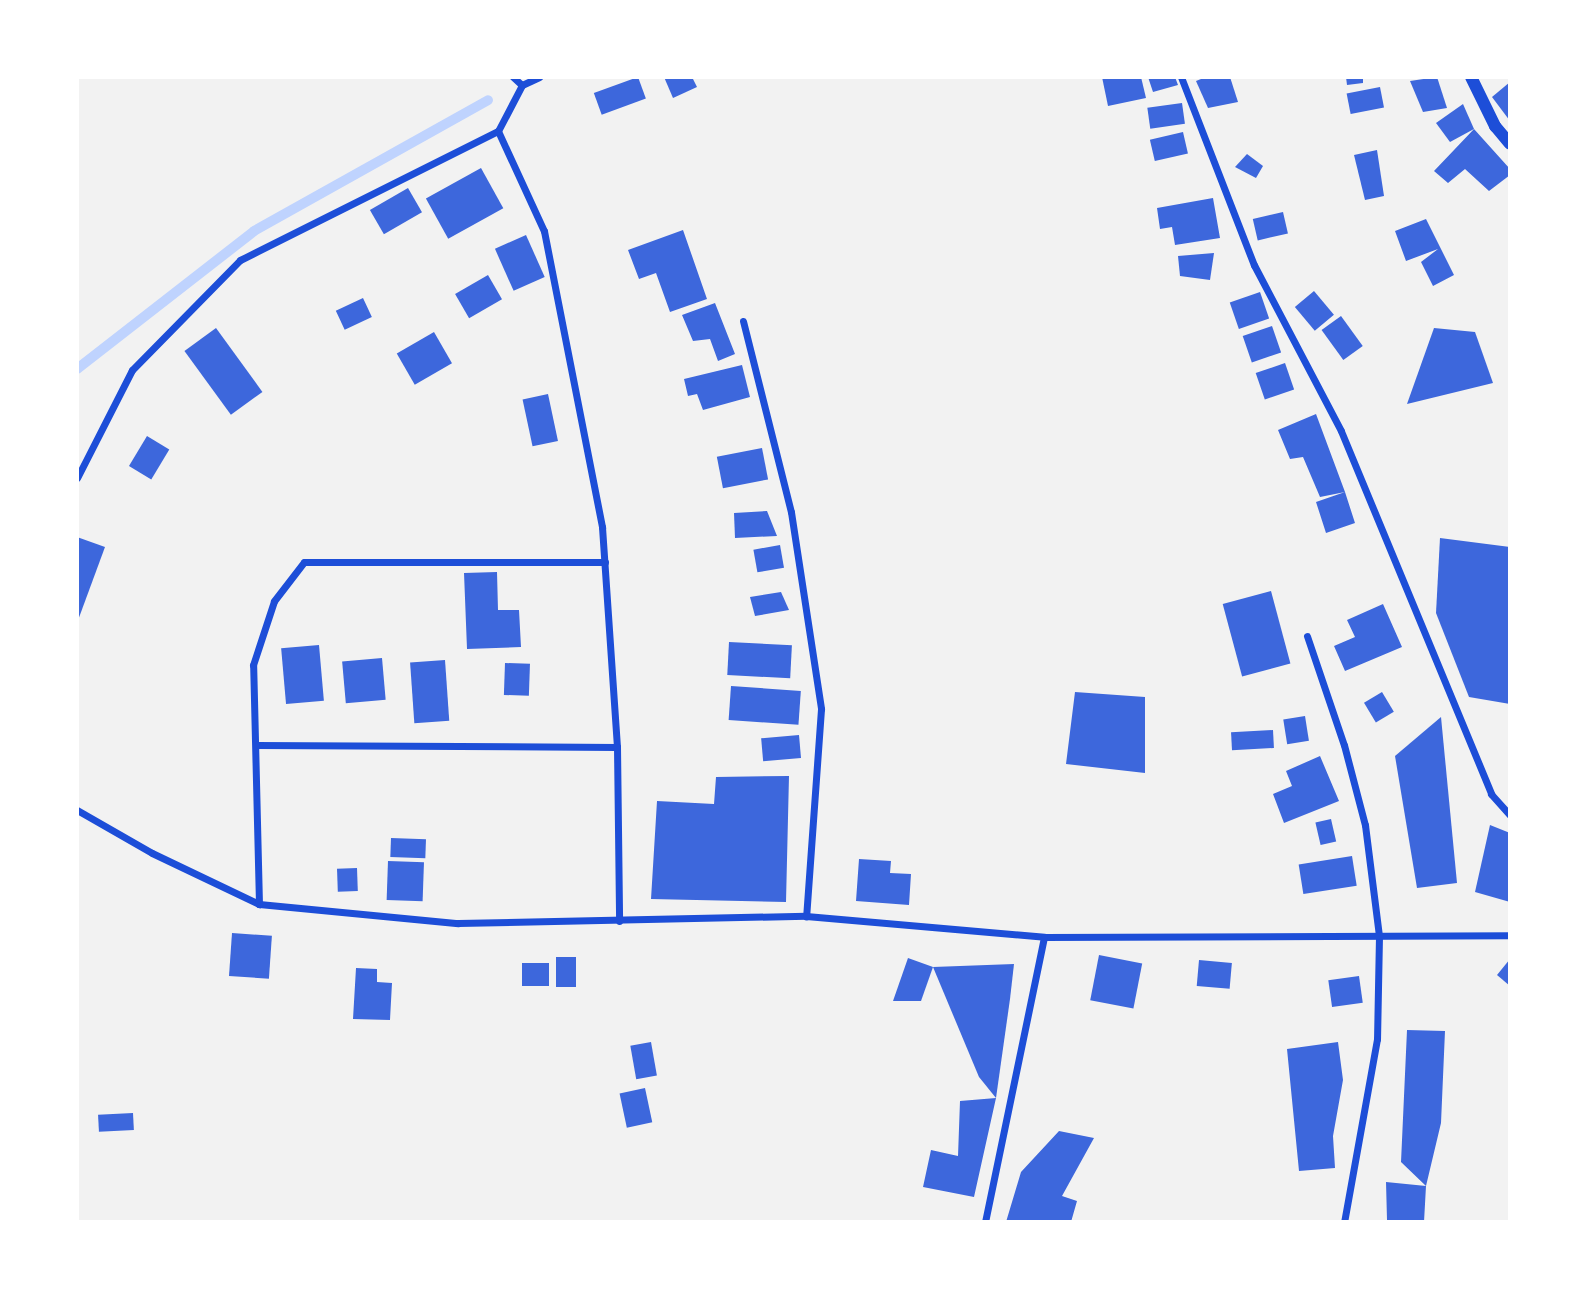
<!DOCTYPE html>
<html>
<head>
<meta charset="utf-8">
<style>
	body { margin:0 }
	#map { position:relative; width:1587px; height:1299px; overflow:hidden; background:#f2f2f2; font-family:Poppins,sans-serif }
	div>[style] { position:absolute }
	[style*='--x'] { left:calc(var(--x)*1px); top:calc(var(--y)*1px); width:calc(var(--w)*1px); rotate:calc(var(--a)*1deg) }
	.stream>* { height:10px; margin:-5px; padding:0 5px; transform-origin:5px; border-radius:5px; background:#bfd3fe }
	.building>* { inset:0; background:#3d67dc; transform-origin:0 0 }
	.minor>* { height:7px; margin:-3.5px; padding:0 3.5px; transform-origin:3.5px; border-radius:3.5px; background:#1d4ed8 }
	.tertiary>* { height:12px; margin:-6px; padding:0 6px; transform-origin:6px; border-radius:6px; background:#1d4ed8 }
	span { translate:-50% -50%; white-space:nowrap; text-align:center; line-height:1.15; -webkit-text-stroke:7px #fff; paint-order:stroke }
	.frame { position:absolute; inset:0; border:79px solid #fff; pointer-events:none }
</style>
</head>
<body>
<div id="map">
	<div class="stream">
		<div style="--x:77;--y:369;--w:224;--a:-37.9"></div>
		<div style="--x:254;--y:231;--w:268;--a:-29.2"></div>
	</div>
	<div class="building">
		<div style="left:638px;top:77px;width:23px;height:47px;rotate:70deg"></div>
		<div style="clip-path:polygon(664px 77px,692px 77px,697px 87px,673px 98px)"></div>
		<div style="clip-path:polygon(1102px 77px,1141px 77px,1146px 98px,1108px 106px)"></div>
		<div style="clip-path:polygon(1148px 77px,1175px 77px,1178px 85px,1153px 92px)"></div>
		<div style="clip-path:polygon(1206px 77px,1230px 77px,1238px 102px,1208px 108px,1196px 81px)"></div>
		<div style="clip-path:polygon(1346px 77px,1363px 77px,1363px 83px,1347px 85px)"></div>
		<div style="clip-path:polygon(1437px 77px,1447px 108px,1423px 112px,1410px 81px)"></div>
		<div style="clip-path:polygon(1510px 82px,1510px 121px,1492px 97px)"></div>
		<div style="left:1380px;top:87px;width:21px;height:34px;rotate:79deg"></div>
		<div style="left:1182px;top:103px;width:21px;height:35px;rotate:82deg"></div>
		<div style="clip-path:polygon(1463px 104px,1474px 129px,1450px 142px,1436px 123px)"></div>
		<div style="clip-path:polygon(1474px 129px,1510px 169px,1510px 175px,1489px 191px,1465px 169px,1448px 183px,1434px 171px)"></div>
		<div style="left:1183px;top:132px;width:22px;height:34px;rotate:77deg"></div>
		<div style="clip-path:polygon(1377px 150px,1384px 196px,1365px 200px,1354px 155px)"></div>
		<div style="clip-path:polygon(1247px 154px,1263px 166px,1256px 178px,1235px 167px)"></div>
		<div style="left:481px;top:168px;width:46px;height:63px;rotate:61deg"></div>
		<div style="left:408px;top:188px;width:28px;height:44px;rotate:60deg"></div>
		<div style="clip-path:polygon(1213px 198px,1220px 238px,1175px 245px,1172px 227px,1160px 229px,1157px 208px)"></div>
		<div style="left:1283px;top:212px;width:22px;height:31px;rotate:77deg"></div>
		<div style="clip-path:polygon(1426px 219px,1454px 275px,1433px 286px,1421px 262px,1438px 249px,1406px 261px,1395px 231px)"></div>
		<div style="clip-path:polygon(683px 230px,707px 299px,670px 312px,656px 273px,639px 279px,628px 250px)"></div>
		<div style="left:526px;top:235px;width:46px;height:34px;rotate:66deg"></div>
		<div style="clip-path:polygon(1214px 253px,1210px 280px,1180px 276px,1178px 256px)"></div>
		<div style="left:488px;top:275px;width:28px;height:38px;rotate:60deg"></div>
		<div style="left:1314px;top:291px;width:31px;height:25px;rotate:50deg"></div>
		<div style="left:1260px;top:292px;width:28px;height:32px;rotate:71deg"></div>
		<div style="left:363px;top:298px;width:21px;height:30px;rotate:65deg"></div>
		<div style="clip-path:polygon(715px 303px,735px 354px,718px 361px,710px 339px,693px 341px,682px 315px)"></div>
		<div style="left:1341px;top:316px;width:37px;height:24px;rotate:54deg"></div>
		<div style="left:1272px;top:326px;width:28px;height:31px;rotate:71deg"></div>
		<div style="left:216px;top:328px;width:79px;height:39px;rotate:54deg"></div>
		<div style="clip-path:polygon(1434px 328px,1475px 332px,1493px 383px,1407px 404px)"></div>
		<div style="left:434px;top:332px;width:36px;height:43px;rotate:60deg"></div>
		<div style="left:1285px;top:363px;width:28px;height:31px;rotate:71deg"></div>
		<div style="clip-path:polygon(742px 365px,750px 397px,703px 410px,697px 394px,688px 396px,684px 379px)"></div>
		<div style="left:548px;top:394px;width:48px;height:26px;rotate:78deg"></div>
		<div style="clip-path:polygon(1316px 414px,1345px 492px,1355px 523px,1326px 533px,1316px 502px,1345px 492px,1320px 497px,1303px 457px,1290px 459px,1278px 430px)"></div>
		<div style="left:147px;top:436px;width:26px;height:35px;rotate:31deg"></div>
		<div style="left:762px;top:448px;width:32px;height:46px;rotate:79deg"></div>
		<div style="clip-path:polygon(767px 511px,777px 536px,735px 538px,734px 513px)"></div>
		<div style="clip-path:polygon(77px 537px,105px 547px,77px 623px)"></div>
		<div style="clip-path:polygon(1440px 538px,1510px 547px,1510px 704px,1469px 697px,1436px 613px)"></div>
		<div style="left:780px;top:545px;width:23px;height:27px;rotate:80deg"></div>
		<div style="clip-path:polygon(497px 572px,498px 610px,519px 610px,521px 647px,467px 649px,464px 573px)"></div>
		<div style="left:1271px;top:591px;width:75px;height:50px;rotate:75deg"></div>
		<div style="clip-path:polygon(781px 592px,789px 610px,755px 616px,750px 597px)"></div>
		<div style="clip-path:polygon(1383px 604px,1402px 647px,1345px 671px,1334px 646px,1355px 637px,1347px 620px)"></div>
		<div style="left:729px;top:642px;width:63px;height:33px;rotate:3deg"></div>
		<div style="left:319px;top:645px;width:56px;height:38px;rotate:85deg"></div>
		<div style="left:382px;top:658px;width:42px;height:40px;rotate:85deg"></div>
		<div style="left:445px;top:660px;width:61px;height:35px;rotate:86deg"></div>
		<div style="left:505px;top:663px;width:25px;height:32px;rotate:2deg"></div>
		<div style="left:731px;top:686px;width:70px;height:34px;rotate:4deg"></div>
		<div style="clip-path:polygon(1075px 692px,1145px 697px,1145px 773px,1066px 764px)"></div>
		<div style="left:1382px;top:692px;width:23px;height:21px;rotate:59deg"></div>
		<div style="left:1305px;top:716px;width:25px;height:22px;rotate:81deg"></div>
		<div style="clip-path:polygon(1441px 717px,1457px 883px,1417px 888px,1395px 756px)"></div>
		<div style="left:1273px;top:730px;width:18px;height:42px;rotate:87deg"></div>
		<div style="left:799px;top:735px;width:23px;height:38px;rotate:85deg"></div>
		<div style="clip-path:polygon(1320px 756px,1339px 801px,1284px 823px,1273px 794px,1292px 786px,1286px 771px)"></div>
		<div style="clip-path:polygon(789px 776px,786px 902px,651px 899px,657px 801px,714px 804px,716px 777px)"></div>
		<div style="left:1331px;top:819px;width:23px;height:16px;rotate:77deg"></div>
		<div style="clip-path:polygon(1490px 825px,1510px 833px,1510px 902px,1475px 892px)"></div>
		<div style="left:391px;top:838px;width:35px;height:19px;rotate:2deg"></div>
		<div style="left:1352px;top:856px;width:30px;height:54px;rotate:81deg"></div>
		<div style="clip-path:polygon(859px 859px,891px 861px,890px 873px,911px 874px,909px 905px,856px 901px)"></div>
		<div style="left:388px;top:861px;width:36px;height:39px;rotate:2deg"></div>
		<div style="left:357px;top:868px;width:23px;height:20px;rotate:88deg"></div>
		<div style="left:232px;top:933px;width:40px;height:43px;rotate:4deg"></div>
		<div style="left:1099px;top:955px;width:44px;height:46px;rotate:11deg"></div>
		<div style="left:556px;top:957px;width:20px;height:30px"></div>
		<div style="clip-path:polygon(908px 958px,933px 967px,921px 1001px,893px 1001px)"></div>
		<div style="clip-path:polygon(1510px 959px,1510px 986px,1497px 975px)"></div>
		<div style="left:1199px;top:960px;width:33px;height:26px;rotate:5deg"></div>
		<div style="left:522px;top:963px;width:27px;height:23px"></div>
		<div style="clip-path:polygon(1014px 964px,1010px 999px,996px 1098px,979px 1077px,933px 967px)"></div>
		<div style="clip-path:polygon(356px 968px,377px 969px,377px 982px,392px 983px,390px 1020px,353px 1019px)"></div>
		<div style="left:1359px;top:976px;width:27px;height:31px;rotate:82deg"></div>
		<div style="clip-path:polygon(1407px 1030px,1445px 1031px,1441px 1123px,1426px 1186px,1424px 1222px,1387px 1220px,1386px 1182px,1426px 1186px,1401px 1162px)"></div>
		<div style="left:651px;top:1042px;width:34px;height:21px;rotate:80deg"></div>
		<div style="clip-path:polygon(1338px 1042px,1343px 1080px,1333px 1136px,1335px 1168px,1299px 1171px,1287px 1049px)"></div>
		<div style="left:645px;top:1088px;width:35px;height:26px;rotate:78deg"></div>
		<div style="clip-path:polygon(996px 1098px,974px 1197px,923px 1187px,931px 1150px,958px 1156px,960px 1101px)"></div>
		<div style="left:133px;top:1113px;width:17px;height:35px;rotate:87deg"></div>
		<div style="clip-path:polygon(1059px 1131px,1094px 1138px,1062px 1196px,1077px 1201px,1071px 1222px,1006px 1222px,1021px 1172px)"></div>
	</div>
	<div class="minor">
		<div style="--x:513;--y:77;--w:12;--a:42"></div>
		<div style="--x:1181;--y:77;--w:202;--a:68.8"></div>
		<div style="--x:1254;--y:265;--w:187;--a:62.3"></div>
		<div style="--x:1341;--y:431;--w:393;--a:67.5"></div>
		<div style="--x:1491;--y:794;--w:28;--a:48"></div>
		<div style="--x:498;--y:131;--w:110;--a:65.3"></div>
		<div style="--x:544;--y:231;--w:302;--a:78.9"></div>
		<div style="--x:602;--y:527;--w:221;--a:86.1"></div>
		<div style="--x:617;--y:747;--w:174;--a:89.3"></div>
		<div style="--x:743;--y:321;--w:197;--a:75.9"></div>
		<div style="--x:791;--y:512;--w:199;--a:81.3"></div>
		<div style="--x:821;--y:709;--w:208;--a:94.1"></div>
		<div style="--x:77;--y:478;--w:121;--a:-63"></div>
		<div style="--x:132;--y:370;--w:154;--a:-45.5"></div>
		<div style="--x:240;--y:260;--w:288;--a:-26.6"></div>
		<div style="--x:498;--y:131;--w:52;--a:-62.4"></div>
		<div style="--x:522;--y:85;--w:19;--a:-25"></div>
		<div style="--x:1307;--y:636;--w:115;--a:71.3"></div>
		<div style="--x:1344;--y:745;--w:83;--a:75.3"></div>
		<div style="--x:1365;--y:825;--w:112;--a:82.8"></div>
		<div style="--x:1379;--y:936;--w:103;--a:91.1"></div>
		<div style="--x:1377;--y:1039;--w:186;--a:100.2"></div>
		<div style="--x:256;--y:745;--w:361;--a:0.3"></div>
		<div style="--x:77;--y:810;--w:86;--a:29.8"></div>
		<div style="--x:152;--y:853;--w:119;--a:25.5"></div>
		<div style="--x:259;--y:904;--w:200;--a:5.5"></div>
		<div style="--x:458;--y:923;--w:348;--a:-1.2"></div>
		<div style="--x:806;--y:916;--w:239;--a:5"></div>
		<div style="--x:1044;--y:937;--w:466;--a:-0.2"></div>
		<div style="--x:259;--y:904;--w:239;--a:-91.4"></div>
		<div style="--x:253;--y:665;--w:67;--a:-71.8"></div>
		<div style="--x:274;--y:601;--w:49;--a:-52.4"></div>
		<div style="--x:304;--y:562;--w:301;--a:0"></div>
		<div style="--x:985;--y:1222;--w:291;--a:-78.3"></div>
	</div>
	<div class="tertiary">
		<div style="--x:1471;--y:77;--w:55;--a:63.9"></div>
		<div style="--x:1495;--y:126;--w:23;--a:50"></div>
	</div>
	<div class="frame"></div>
</div>
</body>
</html>
